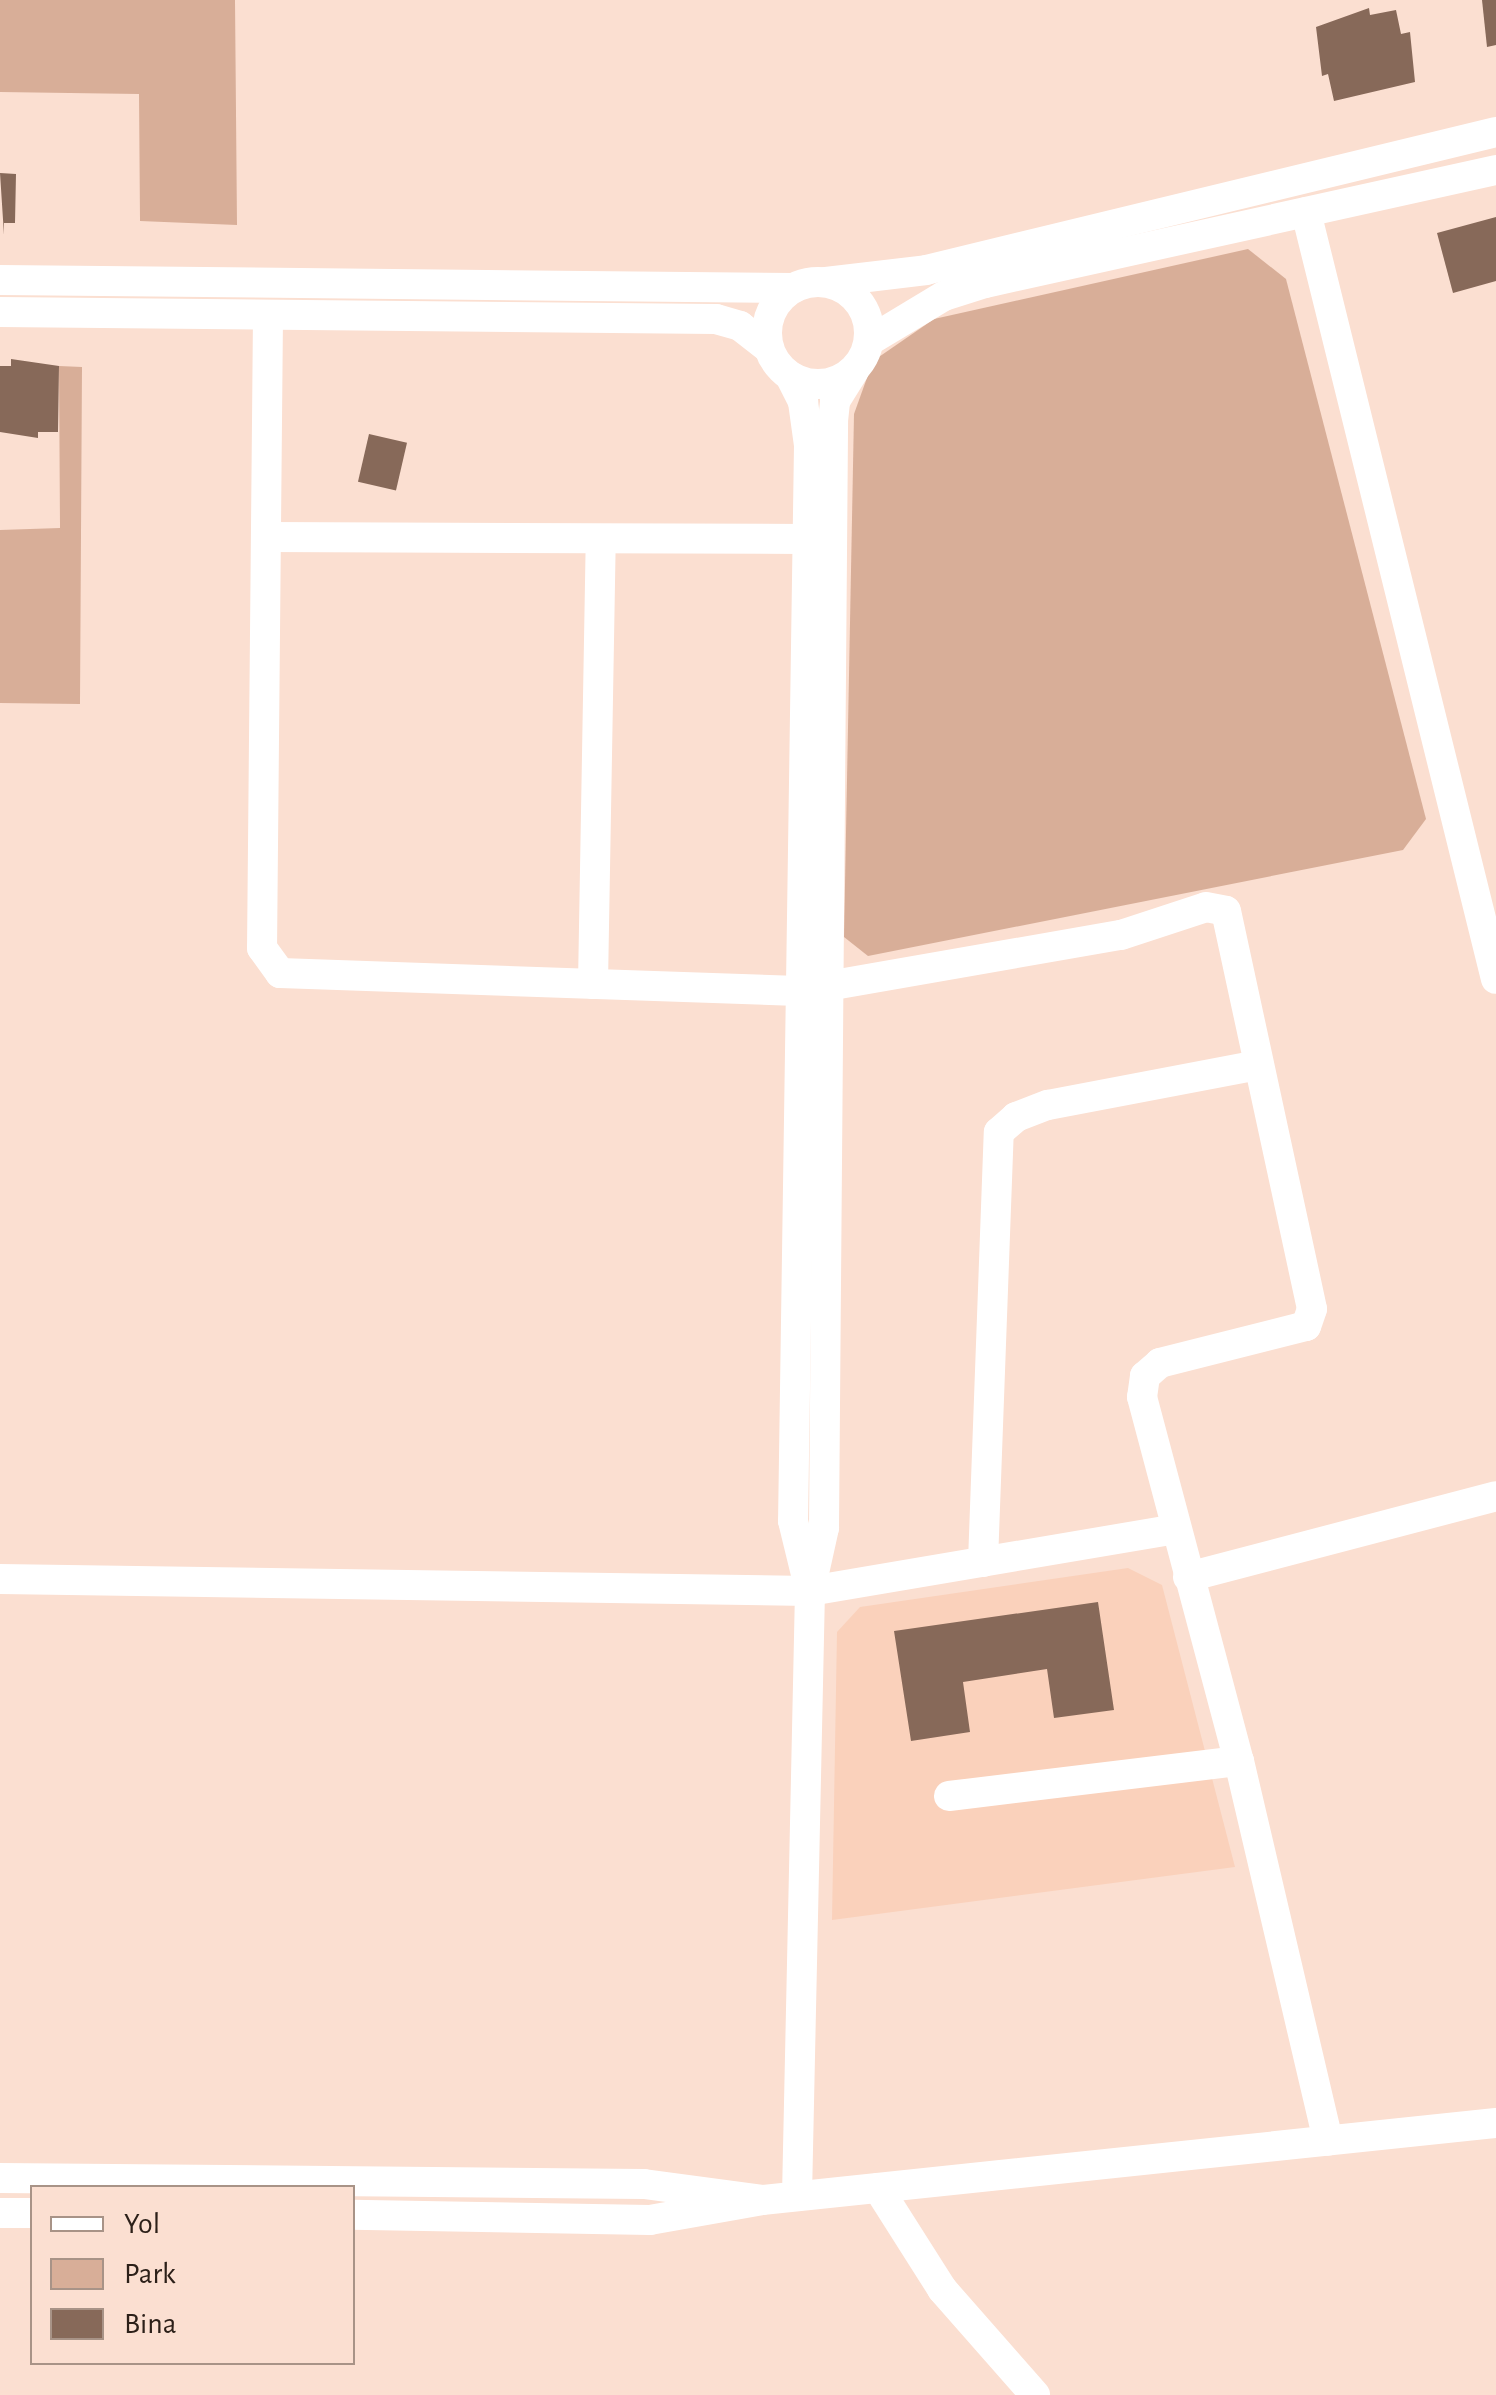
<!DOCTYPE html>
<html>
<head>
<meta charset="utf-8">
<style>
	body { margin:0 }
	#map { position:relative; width:1496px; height:2395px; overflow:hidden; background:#fbdfd1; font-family:"Alegreya Sans",sans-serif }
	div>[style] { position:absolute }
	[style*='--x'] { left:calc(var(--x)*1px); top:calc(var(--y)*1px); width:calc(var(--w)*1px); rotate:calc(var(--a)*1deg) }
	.built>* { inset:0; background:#fad1bb }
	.green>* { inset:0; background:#d8ae98 }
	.building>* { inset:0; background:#876959; transform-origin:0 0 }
	.minor>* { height:30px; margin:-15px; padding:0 15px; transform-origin:15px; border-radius:15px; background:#fff }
	.minor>.ring { margin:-15px; padding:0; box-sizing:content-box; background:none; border:30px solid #fff; border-radius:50% }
	span { translate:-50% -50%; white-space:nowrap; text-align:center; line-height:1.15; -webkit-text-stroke:8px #fbdfd1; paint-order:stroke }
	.legend { position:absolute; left:30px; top:2185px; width:325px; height:180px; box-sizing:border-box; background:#fbdfd1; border:2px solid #a89387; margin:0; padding:12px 18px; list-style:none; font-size:30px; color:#2c2019 }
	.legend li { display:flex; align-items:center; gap:20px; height:50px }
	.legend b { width:50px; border:2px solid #a89387 }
</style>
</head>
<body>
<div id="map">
	<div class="built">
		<div style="clip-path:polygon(1128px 1568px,1162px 1585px,1235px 1867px,832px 1920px,837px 1632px,860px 1607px)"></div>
	</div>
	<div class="green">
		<div style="clip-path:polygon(0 0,235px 0,237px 225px,140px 221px,139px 94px,0 92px)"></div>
		<div style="clip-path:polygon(1248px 249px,1286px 279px,1426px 819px,1403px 850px,868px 956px,844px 937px,854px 414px,873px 361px,934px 319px)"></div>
		<div style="clip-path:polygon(59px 366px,82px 367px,80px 704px,0 703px,0 530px,60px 528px)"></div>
	</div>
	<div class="building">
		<div style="clip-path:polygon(1482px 0,1496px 0,1496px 45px,1487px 47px)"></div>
		<div style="clip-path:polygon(1369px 8px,1370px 15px,1396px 10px,1401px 34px,1410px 32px,1415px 82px,1334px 101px,1328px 74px,1322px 76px,1316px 27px)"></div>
		<div style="clip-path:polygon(0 173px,16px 174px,15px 223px,4px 223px,4px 235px)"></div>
		<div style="clip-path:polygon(1496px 217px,1496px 281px,1453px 293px,1437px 233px)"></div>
		<div style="clip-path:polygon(11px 359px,59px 366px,58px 432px,38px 432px,38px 438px,0 432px,0 366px,11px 366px)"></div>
		<div style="left:369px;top:434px;width:39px;height:49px;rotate:13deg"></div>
		<div style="clip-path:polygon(1098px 1602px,1114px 1710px,1054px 1718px,1047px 1669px,963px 1682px,970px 1732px,911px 1741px,894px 1631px)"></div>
	</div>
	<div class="minor">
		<div style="--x:1306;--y:212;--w:790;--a:76.09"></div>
		<div style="--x:0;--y:280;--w:793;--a:0.58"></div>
		<div style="--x:826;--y:282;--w:101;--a:-6.8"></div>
		<div style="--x:926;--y:270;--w:586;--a:-13.61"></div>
		<div class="ring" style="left:767px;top:282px;width:72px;height:72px"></div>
		<div style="--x:0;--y:312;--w:716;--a:0.56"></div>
		<div style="--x:716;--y:319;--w:25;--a:16"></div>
		<div style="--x:740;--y:326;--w:37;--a:38"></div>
		<div style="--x:268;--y:315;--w:633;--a:90.54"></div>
		<div style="--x:262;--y:948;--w:31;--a:54"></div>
		<div style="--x:280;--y:973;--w:519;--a:1.99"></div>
		<div style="--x:799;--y:991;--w:327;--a:-9.9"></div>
		<div style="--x:1121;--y:935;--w:89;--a:-18.2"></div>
		<div style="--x:1206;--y:907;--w:20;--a:11"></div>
		<div style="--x:1226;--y:911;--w:407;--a:77.8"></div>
		<div style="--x:1312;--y:1309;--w:18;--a:109"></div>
		<div style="--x:1306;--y:1326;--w:151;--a:165.8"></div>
		<div style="--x:1160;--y:1363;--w:20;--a:139"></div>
		<div style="--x:1145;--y:1376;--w:21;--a:98"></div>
		<div style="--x:1142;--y:1397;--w:377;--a:75.1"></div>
		<div style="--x:1239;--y:1761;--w:390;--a:76.8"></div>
		<div style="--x:869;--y:341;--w:87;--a:-31"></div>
		<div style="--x:944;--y:296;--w:43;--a:-17.6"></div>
		<div style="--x:985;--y:283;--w:523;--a:-12.47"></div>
		<div style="--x:790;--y:376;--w:29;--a:63"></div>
		<div style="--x:803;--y:402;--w:43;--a:82.1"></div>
		<div style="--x:809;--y:445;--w:1076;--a:90.85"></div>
		<div style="--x:793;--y:1521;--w:72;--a:76.3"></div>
		<div style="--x:810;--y:1591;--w:65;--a:-77.5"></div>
		<div style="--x:824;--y:1528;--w:1107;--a:-89.53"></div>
		<div style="--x:833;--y:421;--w:20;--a:-84"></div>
		<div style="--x:835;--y:401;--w:36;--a:-58"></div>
		<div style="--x:267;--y:537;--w:540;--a:0.21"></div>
		<div style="--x:593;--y:984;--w:445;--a:-89"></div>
		<div style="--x:983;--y:1562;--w:430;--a:-87.9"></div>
		<div style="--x:999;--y:1132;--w:23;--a:-41"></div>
		<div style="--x:1016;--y:1117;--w:34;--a:-21"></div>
		<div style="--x:1048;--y:1105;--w:214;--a:-10.8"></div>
		<div style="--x:1188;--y:1577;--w:318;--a:-14.7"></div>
		<div style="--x:0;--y:1579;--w:810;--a:0.85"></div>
		<div style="--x:810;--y:1591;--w:370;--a:-9.6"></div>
		<div style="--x:949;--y:1796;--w:292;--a:-6.9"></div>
		<div style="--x:0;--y:2178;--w:644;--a:0.53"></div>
		<div style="--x:644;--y:2184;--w:119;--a:7.7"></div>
		<div style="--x:762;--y:2200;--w:114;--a:169.9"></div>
		<div style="--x:650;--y:2220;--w:298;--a:-179"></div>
		<div style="--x:878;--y:2188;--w:120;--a:57.6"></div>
		<div style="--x:942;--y:2289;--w:141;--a:48.7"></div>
		<div style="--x:797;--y:2196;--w:605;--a:-88.77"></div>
		<div style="--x:762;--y:2200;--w:738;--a:-5.99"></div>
		<div style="--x:0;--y:2213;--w:32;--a:0"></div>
	</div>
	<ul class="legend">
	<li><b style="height:12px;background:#fff"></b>Yol</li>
	<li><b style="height:28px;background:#d8ae98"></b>Park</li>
	<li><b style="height:28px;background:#876959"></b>Bina</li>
	</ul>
</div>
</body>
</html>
